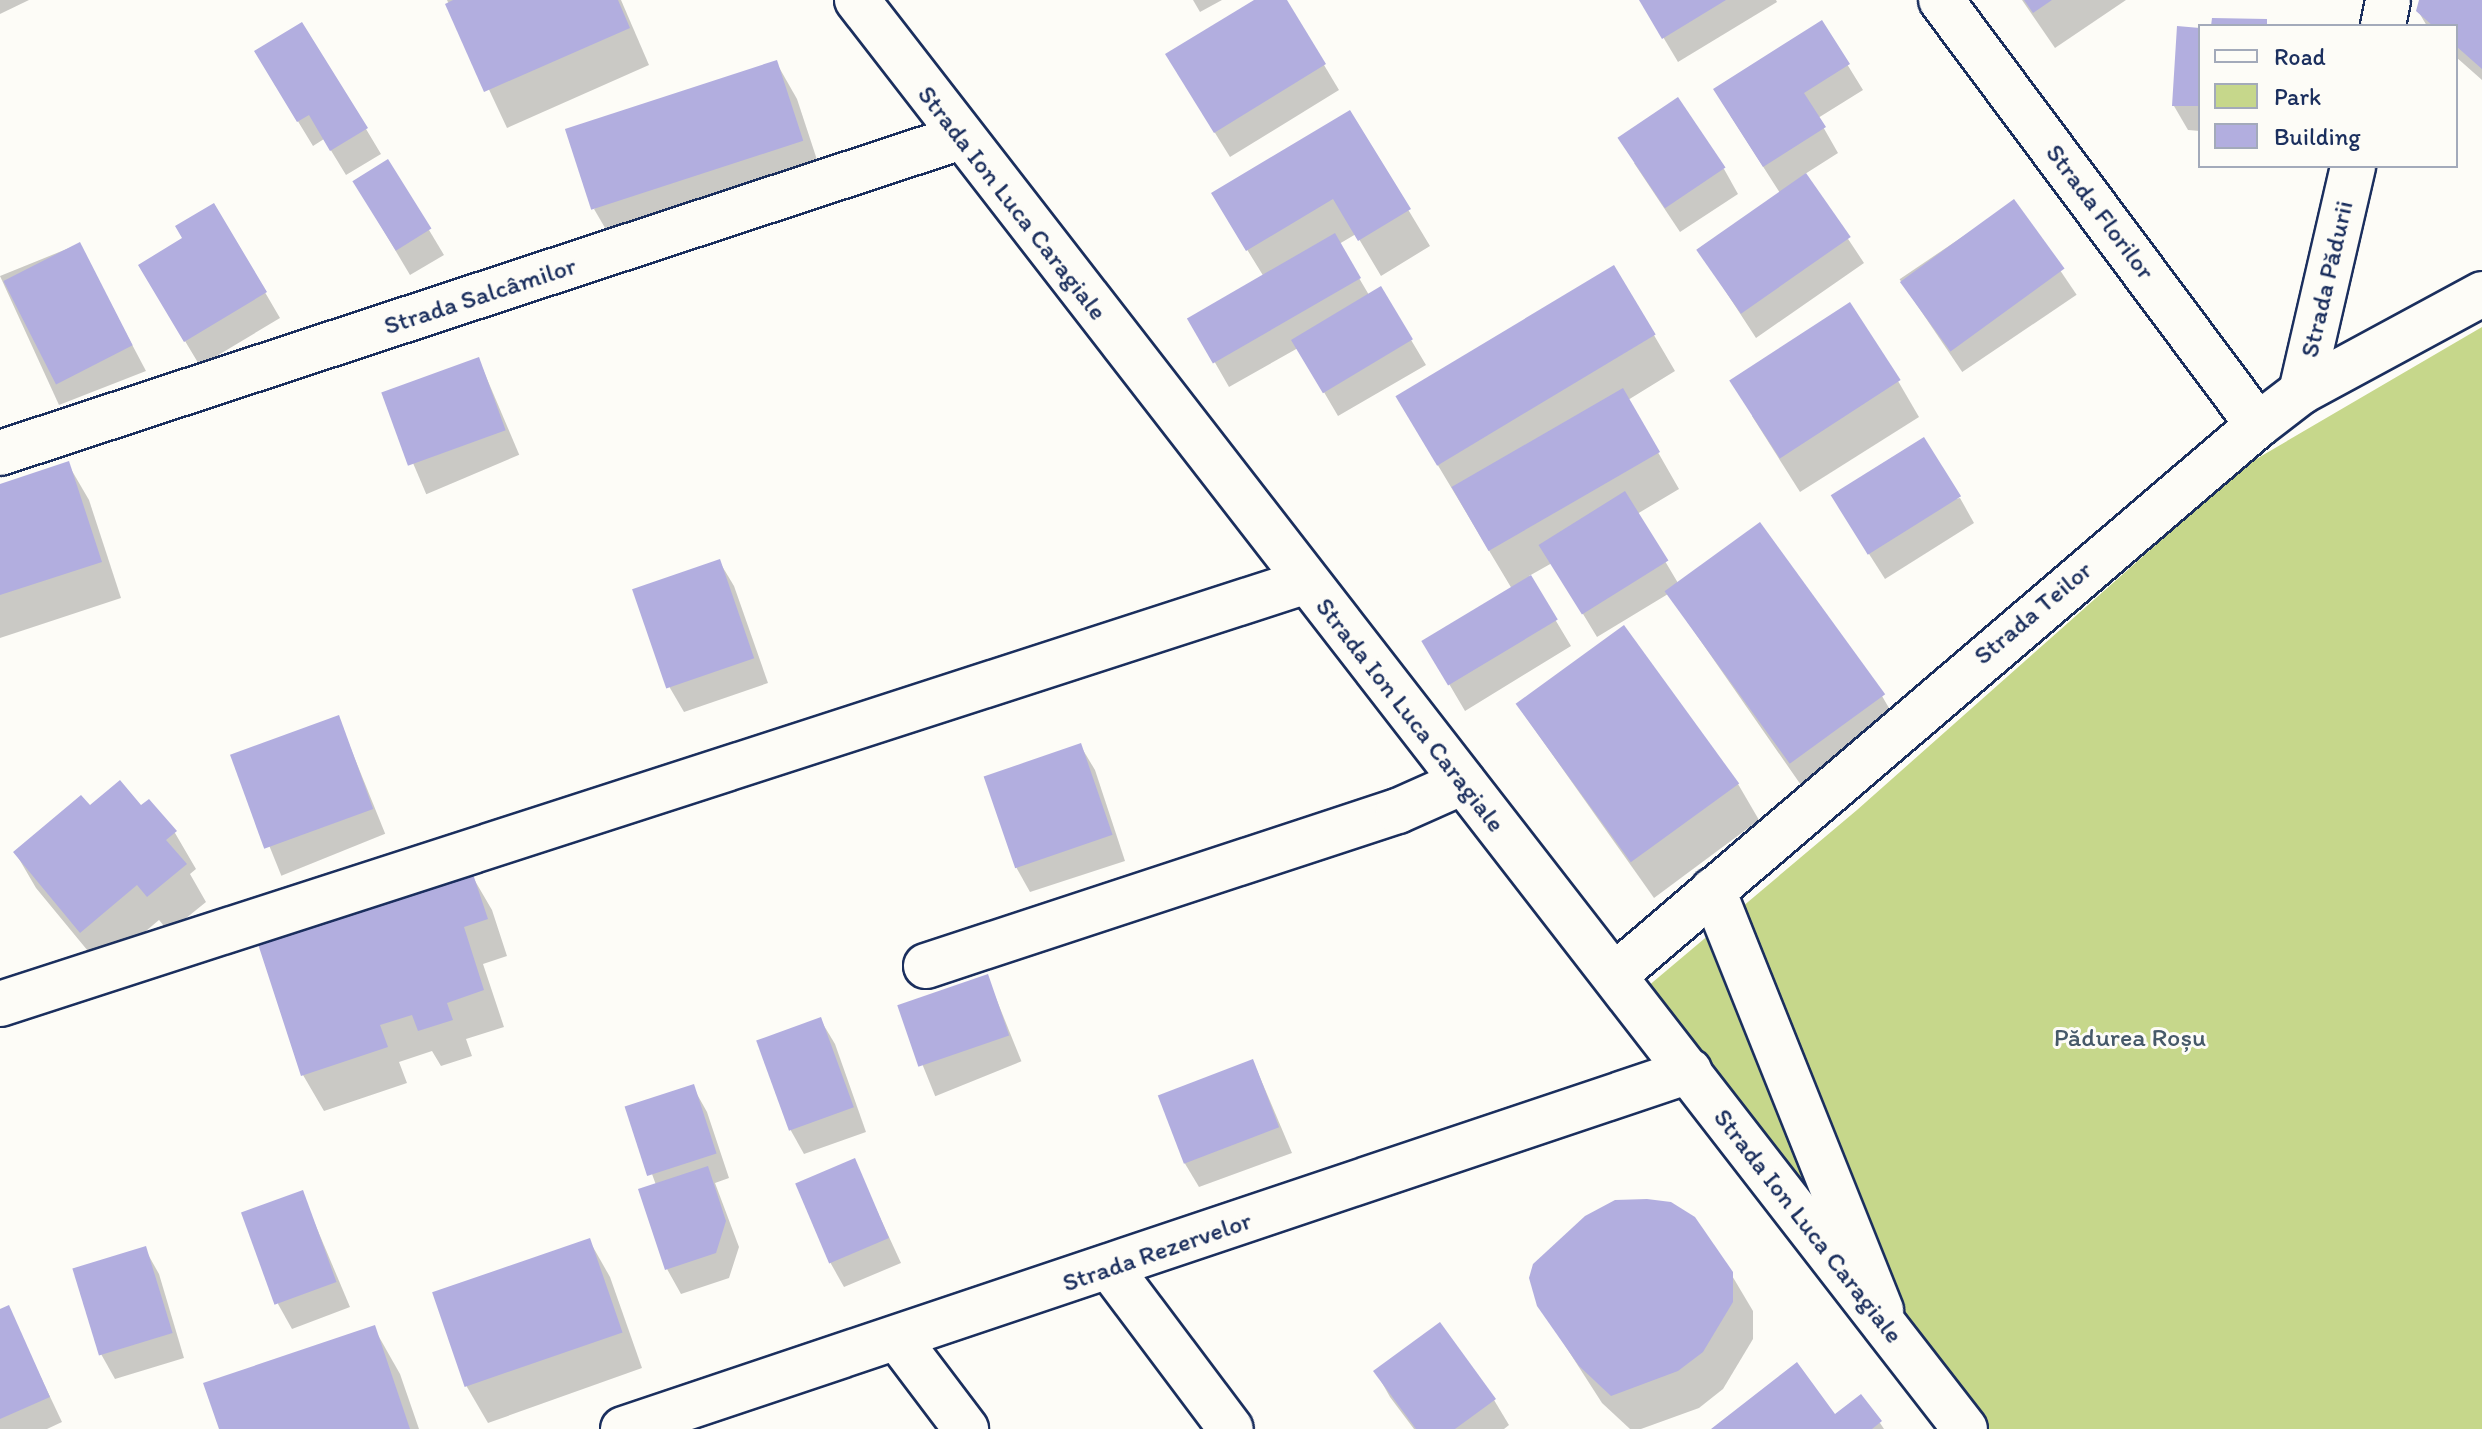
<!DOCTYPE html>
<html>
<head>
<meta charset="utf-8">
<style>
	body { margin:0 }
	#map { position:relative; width:2482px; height:1429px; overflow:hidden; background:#fdfcf7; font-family:Itim,sans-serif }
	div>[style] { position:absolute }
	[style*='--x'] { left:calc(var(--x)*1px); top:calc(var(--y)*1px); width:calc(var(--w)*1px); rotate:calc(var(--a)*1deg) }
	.green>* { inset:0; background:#c6d78b }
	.shadow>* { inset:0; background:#0003; transform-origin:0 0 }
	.building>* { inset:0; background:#b2aedf; transform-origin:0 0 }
	.roads { filter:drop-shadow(2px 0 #1b2f5e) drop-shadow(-2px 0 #1b2f5e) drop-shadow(0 2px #1b2f5e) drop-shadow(0 -2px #1b2f5e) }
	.street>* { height:44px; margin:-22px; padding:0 22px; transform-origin:22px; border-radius:22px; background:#fdfcf7 }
	.secondary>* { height:44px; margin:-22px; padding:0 22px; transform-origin:22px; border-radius:22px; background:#fdfcf7 }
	span { translate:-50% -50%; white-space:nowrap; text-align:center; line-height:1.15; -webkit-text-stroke:6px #fdfcf7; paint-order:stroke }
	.street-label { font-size:26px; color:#1b2f5e }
	.park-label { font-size:26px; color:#465969 }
	.legend { position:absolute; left:2198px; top:24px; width:260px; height:144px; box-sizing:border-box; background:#fdfcf7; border:2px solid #a3aaba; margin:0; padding:10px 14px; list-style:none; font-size:24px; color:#1b2f5e }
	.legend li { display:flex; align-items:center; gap:16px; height:40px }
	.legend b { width:40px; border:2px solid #a3aaba }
</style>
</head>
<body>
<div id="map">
	<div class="green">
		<div style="clip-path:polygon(2482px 327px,2482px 1429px,1986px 1429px,1647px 987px,1857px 810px,2246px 465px)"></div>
	</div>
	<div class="shadow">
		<div style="clip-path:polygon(0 0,29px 0,0 14px)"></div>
		<div style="clip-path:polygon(447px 0,621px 0,649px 65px,507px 128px)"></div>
		<div style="clip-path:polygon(1193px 0,1222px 0,1200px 12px)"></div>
		<div style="clip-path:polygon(1257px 0,1285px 0,1339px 90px,1230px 157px,1182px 80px)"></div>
		<div style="clip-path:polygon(1641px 0,1776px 0,1777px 2px,1678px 62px)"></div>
		<div style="clip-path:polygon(2022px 0,2126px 0,2055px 48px)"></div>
		<div style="clip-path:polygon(2421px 0,2482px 0,2482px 80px,2456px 57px,2456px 26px,2427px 26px,2418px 11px)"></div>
		<div style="clip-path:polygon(1821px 22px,1863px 90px,1818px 118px,1838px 153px,1805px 174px,1864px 263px,1756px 338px,1698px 249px,1780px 193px,1730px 115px)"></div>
		<div style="clip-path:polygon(2200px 30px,2200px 131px,2188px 130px,2174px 106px)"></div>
		<div style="clip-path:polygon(776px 62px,797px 99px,823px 178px,615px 245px,594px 209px)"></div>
		<div style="clip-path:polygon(271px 77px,366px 129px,381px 154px,346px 175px,324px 139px,313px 146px)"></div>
		<div style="clip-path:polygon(1350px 113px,1430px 246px,1381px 276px,1356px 234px,1339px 244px,1369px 295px,1380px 288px,1426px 365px,1338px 416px,1298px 348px,1229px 387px,1190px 319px,1264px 277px,1235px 230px)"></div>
		<div style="clip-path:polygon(1634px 163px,1724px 169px,1738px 194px,1680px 232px)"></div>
		<div style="left:2014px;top:202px;width:112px;height:138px;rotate:56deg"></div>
		<div style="clip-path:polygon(214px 205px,280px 318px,200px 366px,140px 266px,184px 239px)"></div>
		<div style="clip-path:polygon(369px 206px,429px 230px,444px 255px,410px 275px)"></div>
		<div style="clip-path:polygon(79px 244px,146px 371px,59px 405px,0 276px)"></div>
		<div style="clip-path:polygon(1614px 267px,1675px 371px,1628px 400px,1679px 489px,1637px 514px,1678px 583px,1882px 696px,1903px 732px,1810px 798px,1668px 594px,1597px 637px,1552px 563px,1529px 576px,1571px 646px,1465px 711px,1425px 643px,1512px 589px,1397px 397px)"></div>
		<div style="left:479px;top:360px;width:103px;height:101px;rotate:67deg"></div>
		<div style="clip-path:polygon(1898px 381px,1919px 417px,1800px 492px,1752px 416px)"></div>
		<div style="clip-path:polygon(68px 464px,89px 500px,121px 598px,0 638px,0 486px)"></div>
		<div style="clip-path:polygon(1960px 498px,1974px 523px,1885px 579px,1848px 521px)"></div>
		<div style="clip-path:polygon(719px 561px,734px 586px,768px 683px,684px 712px,670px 688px,635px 591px)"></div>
		<div style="clip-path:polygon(1518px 706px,1738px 784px,1759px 820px,1654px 898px)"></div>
		<div style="left:338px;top:717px;width:126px;height:112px;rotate:68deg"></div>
		<div style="clip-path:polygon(1080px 745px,1095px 770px,1125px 861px,1030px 892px,1016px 867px)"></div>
		<div style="clip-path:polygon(90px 808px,141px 808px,175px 833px,196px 869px,190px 874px,206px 902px,169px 932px,159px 920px,102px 968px,36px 888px,15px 852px)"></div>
		<div style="clip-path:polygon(471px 874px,492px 910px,507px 956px,483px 964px,504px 1027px,466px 1039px,472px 1056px,441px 1066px,432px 1051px,399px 1062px,407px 1083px,324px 1111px,303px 1075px)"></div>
		<div style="left:987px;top:976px;width:92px;height:93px;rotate:68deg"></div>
		<div style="clip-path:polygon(820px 1019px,835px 1044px,866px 1132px,804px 1154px,790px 1129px)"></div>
		<div style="clip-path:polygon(1253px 1061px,1292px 1153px,1199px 1187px,1184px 1162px)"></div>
		<div style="clip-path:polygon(693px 1087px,707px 1112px,729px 1178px,715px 1183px,739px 1247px,729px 1278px,681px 1294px,667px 1269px,656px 1185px,628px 1108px)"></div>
		<div style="clip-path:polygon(854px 1161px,901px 1263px,844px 1287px,830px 1262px)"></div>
		<div style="clip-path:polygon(302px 1193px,350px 1307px,292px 1329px,278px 1304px)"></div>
		<div style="clip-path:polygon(589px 1240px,610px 1277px,642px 1368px,488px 1423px,467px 1387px,434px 1295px)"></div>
		<div style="clip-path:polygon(145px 1249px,159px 1274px,184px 1358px,115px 1379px,101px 1354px)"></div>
		<div style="clip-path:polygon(1731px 1274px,1753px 1311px,1753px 1339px,1723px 1389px,1699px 1408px,1641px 1429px,1630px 1429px,1602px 1403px,1539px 1305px)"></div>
		<div style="clip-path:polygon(8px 1308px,62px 1422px,47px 1429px,0 1429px,0 1311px)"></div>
		<div style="clip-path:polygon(1440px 1325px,1494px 1400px,1509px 1425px,1504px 1429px,1414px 1429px,1390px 1397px,1376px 1372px)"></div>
		<div style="clip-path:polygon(374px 1328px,400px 1374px,419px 1429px,221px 1429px)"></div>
		<div style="clip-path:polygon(1797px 1365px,1841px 1425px,1880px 1423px,1884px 1429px,1713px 1429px)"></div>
	</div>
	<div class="building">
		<div style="clip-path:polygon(453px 0,618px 0,630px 28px,484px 92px,445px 4px)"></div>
		<div style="clip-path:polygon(1254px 0,1287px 0,1326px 64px,1214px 133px,1165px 54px)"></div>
		<div style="clip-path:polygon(1639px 0,1726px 0,1662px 39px)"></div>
		<div style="clip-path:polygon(2024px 0,2052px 0,2033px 13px)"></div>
		<div style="clip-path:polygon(2419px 0,2482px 0,2482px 69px,2456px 46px,2456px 26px,2433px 26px,2416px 11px)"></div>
		<div style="clip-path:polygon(2212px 18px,2267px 19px,2267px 26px,2211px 26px)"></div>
		<div style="clip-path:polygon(1822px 20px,1850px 64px,1804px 93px,1826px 127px,1763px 167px,1713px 89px)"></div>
		<div style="clip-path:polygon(302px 22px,368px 128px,330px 151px,309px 115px,297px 122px,254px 51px)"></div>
		<div style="clip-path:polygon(2177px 26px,2200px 28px,2200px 106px,2172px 106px)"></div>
		<div style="left:777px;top:60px;width:85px;height:223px;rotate:72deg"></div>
		<div style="left:1678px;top:97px;width:85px;height:73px;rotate:56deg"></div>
		<div style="clip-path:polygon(1350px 110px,1411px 209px,1358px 241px,1333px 199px,1246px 251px,1211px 193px)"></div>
		<div style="left:388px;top:159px;width:82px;height:42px;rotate:58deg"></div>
		<div style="left:1806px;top:173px;width:78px;height:134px;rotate:55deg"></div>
		<div style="left:2014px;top:199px;width:86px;height:141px;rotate:54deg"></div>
		<div style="clip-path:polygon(214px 203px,267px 292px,184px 342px,138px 265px,182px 238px,175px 226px)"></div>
		<div style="left:1335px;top:233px;width:52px;height:171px;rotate:60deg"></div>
		<div style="left:80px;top:242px;width:116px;height:86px;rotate:63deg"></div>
		<div style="left:1614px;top:265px;width:81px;height:255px;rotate:59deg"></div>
		<div style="left:1381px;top:286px;width:62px;height:105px;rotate:59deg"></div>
		<div style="left:1850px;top:302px;width:93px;height:144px;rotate:57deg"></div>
		<div style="left:479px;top:357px;width:78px;height:104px;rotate:70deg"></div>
		<div style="left:1623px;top:388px;width:74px;height:198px;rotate:60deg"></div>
		<div style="left:1924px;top:437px;width:70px;height:110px;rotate:58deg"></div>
		<div style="clip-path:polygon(69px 461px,102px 562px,0 595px,0 484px)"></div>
		<div style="left:1625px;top:491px;width:82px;height:102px;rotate:58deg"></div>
		<div style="left:1760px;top:522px;width:213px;height:118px;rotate:54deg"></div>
		<div style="left:720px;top:559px;width:105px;height:93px;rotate:71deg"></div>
		<div style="left:1531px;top:575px;width:52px;height:128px;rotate:59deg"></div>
		<div style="left:1624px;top:625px;width:196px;height:134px;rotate:54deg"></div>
		<div style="left:339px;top:715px;width:100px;height:116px;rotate:70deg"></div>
		<div style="left:1081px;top:743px;width:97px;height:103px;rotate:71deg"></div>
		<div style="clip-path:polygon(120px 780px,141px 805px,149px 799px,177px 831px,166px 840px,187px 864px,147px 897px,137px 885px,80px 933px,13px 852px,81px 795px,90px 805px)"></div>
		<div style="clip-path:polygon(472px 871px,488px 919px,464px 927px,484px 990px,447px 1003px,453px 1020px,418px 1031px,412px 1015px,380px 1025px,388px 1047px,301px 1076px,257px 941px)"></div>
		<div style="left:988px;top:974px;width:65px;height:96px;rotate:71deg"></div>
		<div style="left:821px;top:1017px;width:96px;height:69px;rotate:70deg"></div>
		<div style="left:1253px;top:1059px;width:73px;height:102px;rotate:69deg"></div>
		<div style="left:694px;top:1084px;width:73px;height:73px;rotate:72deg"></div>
		<div style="left:855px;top:1158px;width:87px;height:65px;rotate:67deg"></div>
		<div style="clip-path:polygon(708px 1166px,726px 1221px,716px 1253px,665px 1270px,638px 1189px)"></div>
		<div style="left:303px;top:1190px;width:98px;height:66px;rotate:70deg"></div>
		<div style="clip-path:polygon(1647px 1199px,1671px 1202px,1695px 1217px,1733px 1272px,1733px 1302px,1703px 1352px,1678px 1371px,1611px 1396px,1579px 1366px,1537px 1306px,1529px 1278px,1533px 1264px,1585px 1216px,1615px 1200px)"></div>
		<div style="left:590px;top:1238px;width:100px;height:167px;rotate:71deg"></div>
		<div style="left:146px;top:1246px;width:91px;height:77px;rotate:73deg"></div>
		<div style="clip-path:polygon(9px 1305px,50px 1397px,0 1419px,0 1309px)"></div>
		<div style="clip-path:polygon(1440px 1322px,1496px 1399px,1455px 1429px,1416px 1429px,1373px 1371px)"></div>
		<div style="clip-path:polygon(375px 1325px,410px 1429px,219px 1429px,203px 1383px)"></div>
		<div style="clip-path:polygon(1797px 1362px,1835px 1414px,1861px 1394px,1882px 1421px,1872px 1429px,1711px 1429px)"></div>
	</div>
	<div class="roads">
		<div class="street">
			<div style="--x:1941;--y:0;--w:530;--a:53.28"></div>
			<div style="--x:2383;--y:26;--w:26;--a:-79"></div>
			<div style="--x:2301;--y:392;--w:232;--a:-77"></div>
			<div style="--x:0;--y:453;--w:1012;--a:-18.2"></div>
			<div style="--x:1713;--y:890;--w:453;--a:68.2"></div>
			<div style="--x:926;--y:966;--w:497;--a:-18.2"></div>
			<div style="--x:1398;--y:811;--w:71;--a:-24"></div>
			<div style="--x:1615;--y:975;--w:846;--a:-40.54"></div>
			<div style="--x:2258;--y:425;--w:54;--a:-37.5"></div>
			<div style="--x:2301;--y:392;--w:206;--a:-28.4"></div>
			<div style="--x:0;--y:1004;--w:1371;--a:-17.93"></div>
			<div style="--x:1110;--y:1268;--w:201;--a:53.1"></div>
			<div style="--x:898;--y:1339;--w:113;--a:52.9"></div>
		</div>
		<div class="secondary">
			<div style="--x:857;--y:0;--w:1808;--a:52.21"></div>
			<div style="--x:623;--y:1429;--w:1125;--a:-18.56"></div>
		</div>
	</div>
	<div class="street-label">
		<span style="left:1012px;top:203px;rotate:52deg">Strada Ion Luca Caragiale</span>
		<span style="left:2100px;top:212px;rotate:53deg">Strada Florilor</span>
		<span style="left:2327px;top:279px;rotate:-77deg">Strada Pădurii</span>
		<span style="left:480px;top:296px;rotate:-18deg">Strada Salcâmilor</span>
		<span style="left:2033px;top:613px;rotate:-40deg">Strada Teilor</span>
		<span style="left:1410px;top:715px;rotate:52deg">Strada Ion Luca Caragiale</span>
		<span style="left:1808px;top:1226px;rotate:52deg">Strada Ion Luca Caragiale</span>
		<span style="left:1157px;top:1252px;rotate:-19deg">Strada Rezervelor</span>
	</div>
	<div class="park-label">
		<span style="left:2130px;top:1038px">Pădurea Roșu</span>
	</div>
	<ul class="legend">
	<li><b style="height:10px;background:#fdfcf7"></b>Road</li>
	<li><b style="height:22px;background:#c6d78b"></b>Park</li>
	<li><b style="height:22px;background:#b2aedf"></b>Building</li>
	</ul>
</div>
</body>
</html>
